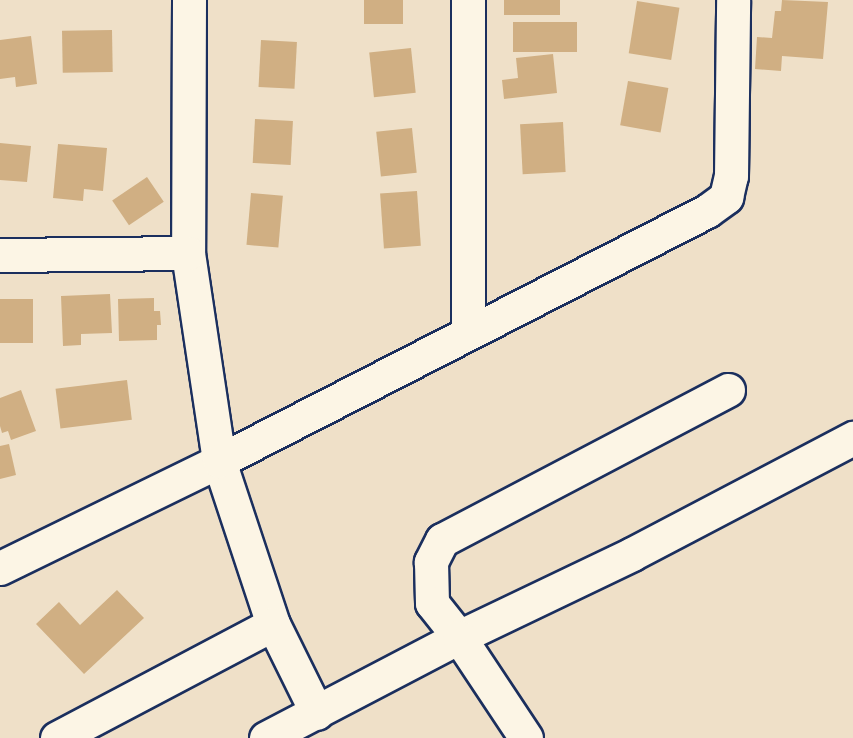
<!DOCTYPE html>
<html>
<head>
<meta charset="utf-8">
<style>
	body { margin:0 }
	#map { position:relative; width:853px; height:738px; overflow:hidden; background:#efe0c8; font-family:"Architects Daughter",sans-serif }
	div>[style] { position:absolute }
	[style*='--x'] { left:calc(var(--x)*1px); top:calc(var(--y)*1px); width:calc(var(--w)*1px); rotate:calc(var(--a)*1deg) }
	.building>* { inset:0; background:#d0af83; transform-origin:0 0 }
	.roads { filter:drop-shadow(2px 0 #1b2f5e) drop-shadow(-2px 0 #1b2f5e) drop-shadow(0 2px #1b2f5e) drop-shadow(0 -2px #1b2f5e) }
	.minor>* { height:33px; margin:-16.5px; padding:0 16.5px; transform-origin:16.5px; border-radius:16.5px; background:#fcf5e5 }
	.major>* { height:33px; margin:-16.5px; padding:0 16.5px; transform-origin:16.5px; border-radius:16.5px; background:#fcf5e5 }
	span { translate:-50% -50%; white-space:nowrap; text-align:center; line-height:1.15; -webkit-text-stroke:4.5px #fcf5e5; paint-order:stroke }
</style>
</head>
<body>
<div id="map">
	<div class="building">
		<div style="left:364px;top:0;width:39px;height:24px"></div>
		<div style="left:504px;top:0;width:56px;height:15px"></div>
		<div style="clip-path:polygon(782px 0,828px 2px,823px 59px,782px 56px,781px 71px,755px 69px,757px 37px,772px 38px,775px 11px,781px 11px)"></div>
		<div style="left:637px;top:1px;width:43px;height:53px;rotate:9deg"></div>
		<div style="left:577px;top:22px;width:30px;height:64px;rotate:90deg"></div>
		<div style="left:112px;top:30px;width:42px;height:50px;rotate:89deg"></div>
		<div style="clip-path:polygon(31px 36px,37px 84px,16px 87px,15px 77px,0 79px,0 40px)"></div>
		<div style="left:261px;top:40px;width:36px;height:47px;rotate:3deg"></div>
		<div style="left:411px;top:48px;width:45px;height:42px;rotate:84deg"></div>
		<div style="clip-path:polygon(553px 54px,557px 93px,504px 99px,502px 80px,518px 78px,516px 58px)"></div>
		<div style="left:628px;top:81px;width:41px;height:45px;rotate:10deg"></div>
		<div style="left:255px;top:119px;width:38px;height:44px;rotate:3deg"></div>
		<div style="left:563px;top:122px;width:50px;height:43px;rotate:87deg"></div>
		<div style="left:412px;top:128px;width:45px;height:36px;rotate:84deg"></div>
		<div style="clip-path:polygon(0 143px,31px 146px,27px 182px,0 180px)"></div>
		<div style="clip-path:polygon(58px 144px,107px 148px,103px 191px,84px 189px,83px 201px,53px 198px)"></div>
		<div style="left:147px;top:177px;width:30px;height:42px;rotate:56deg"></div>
		<div style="left:417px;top:191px;width:55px;height:37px;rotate:86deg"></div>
		<div style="left:251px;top:193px;width:32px;height:52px;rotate:5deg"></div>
		<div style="clip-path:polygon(110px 294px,112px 333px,81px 334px,81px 345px,63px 346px,61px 296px)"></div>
		<div style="clip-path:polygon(154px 298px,154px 311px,160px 311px,161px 325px,157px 325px,157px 340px,119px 341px,118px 299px)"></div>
		<div style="left:0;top:299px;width:33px;height:44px"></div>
		<div style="left:127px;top:380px;width:40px;height:72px;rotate:83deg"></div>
		<div style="clip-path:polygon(21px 390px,36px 431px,11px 440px,8px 431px,2px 433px,0 426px,0 398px)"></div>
		<div style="clip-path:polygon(9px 444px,16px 475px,0 479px,0 446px)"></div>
		<div style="clip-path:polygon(117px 590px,144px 618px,84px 674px,36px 624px,59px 602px,80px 625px)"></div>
	</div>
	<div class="roads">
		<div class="minor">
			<div style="--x:189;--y:0;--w:253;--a:90.2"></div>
			<div style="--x:188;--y:253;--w:210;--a:81.5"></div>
			<div style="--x:219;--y:461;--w:172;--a:71.7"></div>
			<div style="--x:273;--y:624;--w:99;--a:63.7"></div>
			<div style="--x:468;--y:0;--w:333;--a:90"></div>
			<div style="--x:0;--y:255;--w:188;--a:-0.6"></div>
			<div style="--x:728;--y:390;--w:323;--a:152.3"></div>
			<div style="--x:442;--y:540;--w:25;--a:117"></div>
			<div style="--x:431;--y:562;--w:41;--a:88.6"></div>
			<div style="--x:432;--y:603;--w:43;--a:51.5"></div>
			<div style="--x:459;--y:637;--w:192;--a:-25.6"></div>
			<div style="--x:632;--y:554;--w:250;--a:-27.7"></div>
			<div style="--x:0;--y:568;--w:244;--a:-26"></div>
			<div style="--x:219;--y:461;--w:548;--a:-27.13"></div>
			<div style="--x:707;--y:211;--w:24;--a:-36"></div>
			<div style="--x:726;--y:197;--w:22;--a:-77"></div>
			<div style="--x:731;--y:176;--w:176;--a:-89.3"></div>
			<div style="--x:57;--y:738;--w:244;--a:-27.8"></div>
		</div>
		<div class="major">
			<div style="--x:266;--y:738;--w:218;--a:-27.6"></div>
			<div style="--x:459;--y:637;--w:121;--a:56.4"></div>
		</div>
	</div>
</div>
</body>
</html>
